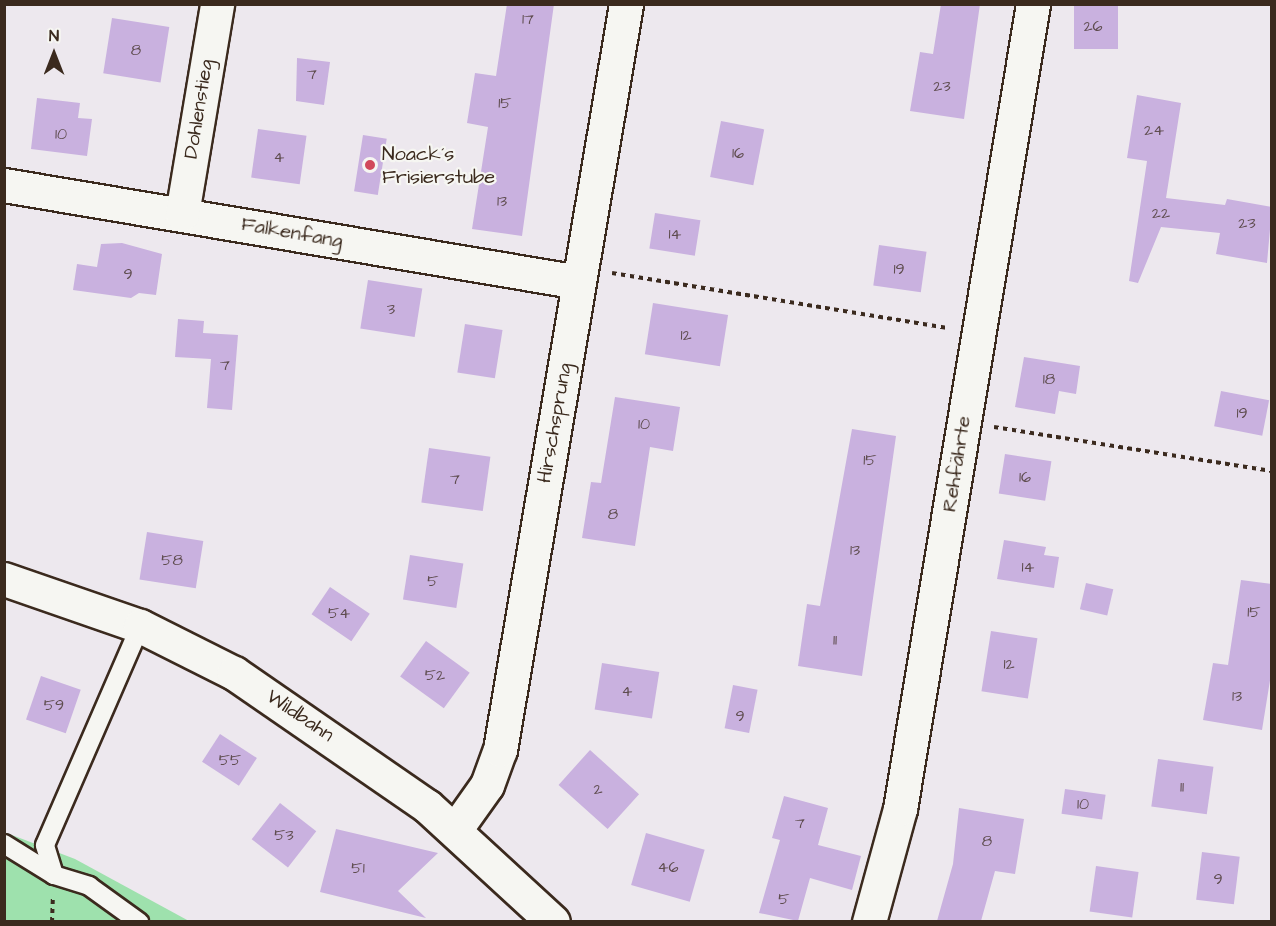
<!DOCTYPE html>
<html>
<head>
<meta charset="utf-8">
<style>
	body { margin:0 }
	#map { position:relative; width:1276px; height:926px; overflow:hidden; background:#ede8ee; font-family:"Architects Daughter",sans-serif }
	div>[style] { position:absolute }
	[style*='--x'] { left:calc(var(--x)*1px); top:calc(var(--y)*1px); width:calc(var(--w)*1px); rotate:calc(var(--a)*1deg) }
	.green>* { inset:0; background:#9ee1ad }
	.building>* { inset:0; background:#c9b1df; transform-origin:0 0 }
	.path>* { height:4px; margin-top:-2px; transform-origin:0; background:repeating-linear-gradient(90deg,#3b2a1e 0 4.5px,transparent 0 9px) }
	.roads { filter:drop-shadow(2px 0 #3b2a1e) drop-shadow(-2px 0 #3b2a1e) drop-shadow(0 2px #3b2a1e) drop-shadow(0 -2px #3b2a1e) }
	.service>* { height:18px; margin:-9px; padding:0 9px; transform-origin:9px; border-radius:9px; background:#f6f6f2 }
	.minor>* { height:33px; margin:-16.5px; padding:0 16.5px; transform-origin:16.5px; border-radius:16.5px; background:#f6f6f2 }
	.dots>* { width:16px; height:16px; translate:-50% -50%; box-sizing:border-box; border:3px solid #f6f6f2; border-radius:50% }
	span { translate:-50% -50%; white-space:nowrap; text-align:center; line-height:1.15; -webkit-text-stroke:4.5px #f6f6f2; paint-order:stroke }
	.number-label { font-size:16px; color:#5e4c4e }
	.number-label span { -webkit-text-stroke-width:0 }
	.street-label { font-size:20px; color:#3b2a1e }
	.poi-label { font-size:20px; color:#3b2a1e }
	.left { translate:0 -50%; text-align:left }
	.frame { position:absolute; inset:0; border:6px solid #3b2a1e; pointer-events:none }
	.north { position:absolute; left:24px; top:24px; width:60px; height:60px; -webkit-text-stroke:4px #f6f6f2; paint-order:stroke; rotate:0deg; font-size:16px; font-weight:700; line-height:24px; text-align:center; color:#3b2a1e }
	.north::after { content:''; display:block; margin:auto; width:21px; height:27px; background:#3b2a1e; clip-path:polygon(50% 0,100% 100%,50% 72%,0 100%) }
</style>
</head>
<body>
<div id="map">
	<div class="green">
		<div style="clip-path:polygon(4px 832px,75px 859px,189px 921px,5px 921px)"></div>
	</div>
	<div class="building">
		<div style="clip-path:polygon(507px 4px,554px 4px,522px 236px,472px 229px,488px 127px,467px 123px,475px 73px,496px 76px)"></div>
		<div style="clip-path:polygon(941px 4px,980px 4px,964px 119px,910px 111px,920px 52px,933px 54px)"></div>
		<div style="left:1074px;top:4px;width:44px;height:45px"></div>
		<div style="left:112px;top:18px;width:58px;height:56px;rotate:9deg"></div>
		<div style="clip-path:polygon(297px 58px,330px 62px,324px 105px,296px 101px)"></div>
		<div style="clip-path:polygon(1137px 95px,1181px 103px,1166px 198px,1225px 205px,1227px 199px,1272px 207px,1267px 263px,1216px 254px,1220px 233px,1161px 227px,1138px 283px,1129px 281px,1147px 161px,1127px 158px)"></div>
		<div style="clip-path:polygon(37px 98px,80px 103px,78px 118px,92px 119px,87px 156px,31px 149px)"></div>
		<div style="left:721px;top:121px;width:44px;height:57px;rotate:11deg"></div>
		<div style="left:258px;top:129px;width:49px;height:49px;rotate:8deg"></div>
		<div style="left:363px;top:135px;width:24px;height:57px;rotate:9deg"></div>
		<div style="left:655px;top:213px;width:46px;height:36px;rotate:9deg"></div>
		<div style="clip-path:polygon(122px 243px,162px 254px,156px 295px,139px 293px,131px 298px,73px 290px,77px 264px,97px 267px,101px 244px)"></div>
		<div style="left:879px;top:245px;width:48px;height:41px;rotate:8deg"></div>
		<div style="left:368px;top:280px;width:55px;height:49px;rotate:9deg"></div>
		<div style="left:653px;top:303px;width:76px;height:52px;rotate:9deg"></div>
		<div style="clip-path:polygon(178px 319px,204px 321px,203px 333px,238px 335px,232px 410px,207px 408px,211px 359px,175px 357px)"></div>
		<div style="left:465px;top:324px;width:38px;height:49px;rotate:9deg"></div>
		<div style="clip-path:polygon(1024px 357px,1080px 366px,1076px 394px,1059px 391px,1055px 414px,1015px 407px)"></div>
		<div style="left:1221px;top:391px;width:49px;height:36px;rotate:11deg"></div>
		<div style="clip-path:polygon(615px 397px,680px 407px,673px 451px,650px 447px,635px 546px,582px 538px,591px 482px,601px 483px)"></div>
		<div style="clip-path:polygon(852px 429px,896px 436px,862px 676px,798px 666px,807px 604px,820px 606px)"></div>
		<div style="left:429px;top:448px;width:62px;height:55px;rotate:8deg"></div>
		<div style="left:1005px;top:454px;width:47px;height:40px;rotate:9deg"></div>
		<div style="left:147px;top:532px;width:57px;height:48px;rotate:9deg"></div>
		<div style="clip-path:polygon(1004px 540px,1046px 547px,1044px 555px,1059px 557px,1054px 588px,997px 579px)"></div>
		<div style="left:410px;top:555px;width:54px;height:45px;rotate:9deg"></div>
		<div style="clip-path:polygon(1241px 580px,1272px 584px,1272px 668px,1262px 730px,1203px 720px,1213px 663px,1228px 665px)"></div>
		<div style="left:1086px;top:583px;width:28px;height:27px;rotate:13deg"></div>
		<div style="left:330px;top:587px;width:48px;height:33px;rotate:34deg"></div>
		<div style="left:991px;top:631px;width:47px;height:61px;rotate:9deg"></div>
		<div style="left:426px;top:641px;width:54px;height:44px;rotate:36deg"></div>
		<div style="left:602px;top:663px;width:58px;height:47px;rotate:9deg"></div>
		<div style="left:41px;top:676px;width:42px;height:46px;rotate:19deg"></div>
		<div style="left:733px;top:685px;width:25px;height:44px;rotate:11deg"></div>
		<div style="left:220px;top:734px;width:44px;height:33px;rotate:33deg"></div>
		<div style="left:590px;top:750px;width:66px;height:47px;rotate:42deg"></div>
		<div style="left:1158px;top:759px;width:56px;height:48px;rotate:8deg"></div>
		<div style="left:1065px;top:789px;width:41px;height:25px;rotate:8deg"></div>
		<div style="clip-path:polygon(784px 796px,828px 808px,818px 845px,861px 856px,852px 890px,810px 878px,798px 921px,759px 913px,780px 840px,772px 838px)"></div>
		<div style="left:280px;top:803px;width:46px;height:46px;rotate:38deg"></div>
		<div style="clip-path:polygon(959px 808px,1024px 819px,1015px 874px,995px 871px,981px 921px,937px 921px,953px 864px)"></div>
		<div style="clip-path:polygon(336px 829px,438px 853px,398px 891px,426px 918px,320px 892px)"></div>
		<div style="left:646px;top:833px;width:61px;height:54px;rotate:16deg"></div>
		<div style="left:1202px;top:852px;width:38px;height:48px;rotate:7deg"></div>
		<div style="left:1096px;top:866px;width:43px;height:46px;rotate:8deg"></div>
	</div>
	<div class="path">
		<div style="--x:612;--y:273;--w:340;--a:9.3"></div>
		<div style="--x:994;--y:427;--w:281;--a:9"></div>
		<div style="--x:52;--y:922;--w:24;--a:-88"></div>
	</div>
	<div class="roads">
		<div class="service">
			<div style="--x:4;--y:844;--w:59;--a:31.8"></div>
			<div style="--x:54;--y:875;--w:37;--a:17"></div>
			<div style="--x:89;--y:886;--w:62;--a:35.8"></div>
			<div style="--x:54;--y:875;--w:31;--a:-107"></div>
			<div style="--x:45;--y:845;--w:239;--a:-66.5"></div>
		</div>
		<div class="minor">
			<div style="--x:4;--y:185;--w:583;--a:9.58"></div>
			<div style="--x:182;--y:214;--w:213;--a:-80.5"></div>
			<div style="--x:4;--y:579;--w:144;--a:19.1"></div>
			<div style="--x:140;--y:626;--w:105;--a:26.6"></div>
			<div style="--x:234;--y:673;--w:234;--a:34.6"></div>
			<div style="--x:427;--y:806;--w:171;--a:42.6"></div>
			<div style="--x:455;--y:830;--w:55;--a:-54.6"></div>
			<div style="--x:487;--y:785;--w:37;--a:-70"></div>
			<div style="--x:500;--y:750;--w:757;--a:-80.41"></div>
			<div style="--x:869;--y:922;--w:117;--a:-74.7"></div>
			<div style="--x:900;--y:809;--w:816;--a:-80.62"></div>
		</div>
	</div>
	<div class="dots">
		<div style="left:370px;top:165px;background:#d1495b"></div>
	</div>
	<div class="number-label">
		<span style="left:528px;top:19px">17</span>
		<span style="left:1093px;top:26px">26</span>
		<span style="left:136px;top:50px">8</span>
		<span style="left:312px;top:74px">7</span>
		<span style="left:942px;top:86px">23</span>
		<span style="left:505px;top:103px">15</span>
		<span style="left:1154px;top:130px">24</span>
		<span style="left:61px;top:134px">10</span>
		<span style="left:738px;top:153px">16</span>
		<span style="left:279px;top:157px">4</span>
		<span style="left:502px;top:201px">13</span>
		<span style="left:1161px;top:213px">22</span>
		<span style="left:1247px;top:223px">23</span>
		<span style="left:675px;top:234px">14</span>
		<span style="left:899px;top:269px">19</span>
		<span style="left:128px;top:274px">9</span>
		<span style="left:391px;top:309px">3</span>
		<span style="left:686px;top:335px">12</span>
		<span style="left:225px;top:365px">7</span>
		<span style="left:1049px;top:379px">18</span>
		<span style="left:1242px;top:413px">19</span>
		<span style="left:644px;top:424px">10</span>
		<span style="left:870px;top:460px">15</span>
		<span style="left:1025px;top:477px">16</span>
		<span style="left:455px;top:479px">7</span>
		<span style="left:613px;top:514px">8</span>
		<span style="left:855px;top:550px">13</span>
		<span style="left:172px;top:560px">58</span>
		<span style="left:1028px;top:567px">14</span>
		<span style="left:433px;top:581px">5</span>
		<span style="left:1254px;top:612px">15</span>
		<span style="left:339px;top:613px">54</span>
		<span style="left:835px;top:640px">11</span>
		<span style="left:1009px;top:664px">12</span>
		<span style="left:435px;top:675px">52</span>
		<span style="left:627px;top:691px">4</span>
		<span style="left:1237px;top:696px">13</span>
		<span style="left:54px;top:705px">59</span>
		<span style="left:740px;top:716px">9</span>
		<span style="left:230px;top:760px">55</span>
		<span style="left:1182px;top:787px">11</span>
		<span style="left:598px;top:789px">2</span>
		<span style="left:1083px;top:804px">10</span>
		<span style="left:800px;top:823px">7</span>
		<span style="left:284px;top:835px">53</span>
		<span style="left:987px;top:841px">8</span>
		<span style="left:668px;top:867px">46</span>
		<span style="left:358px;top:868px">51</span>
		<span style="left:1218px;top:879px">9</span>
		<span style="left:784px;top:899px">5</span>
	</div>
	<div class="street-label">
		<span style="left:199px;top:109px;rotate:-81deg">Dohlenstieg</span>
		<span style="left:292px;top:233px;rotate:10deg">Falkenfang</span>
		<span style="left:555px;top:423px;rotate:-80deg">Hirschsprung</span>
		<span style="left:957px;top:464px;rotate:-81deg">Rehfährte</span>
		<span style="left:300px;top:716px;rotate:34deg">Wildbahn</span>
	</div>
	<div class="poi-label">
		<span class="left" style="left:382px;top:166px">Noack´s<br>Frisierstube</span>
	</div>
	<div class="frame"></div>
	<div class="north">N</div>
</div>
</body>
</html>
